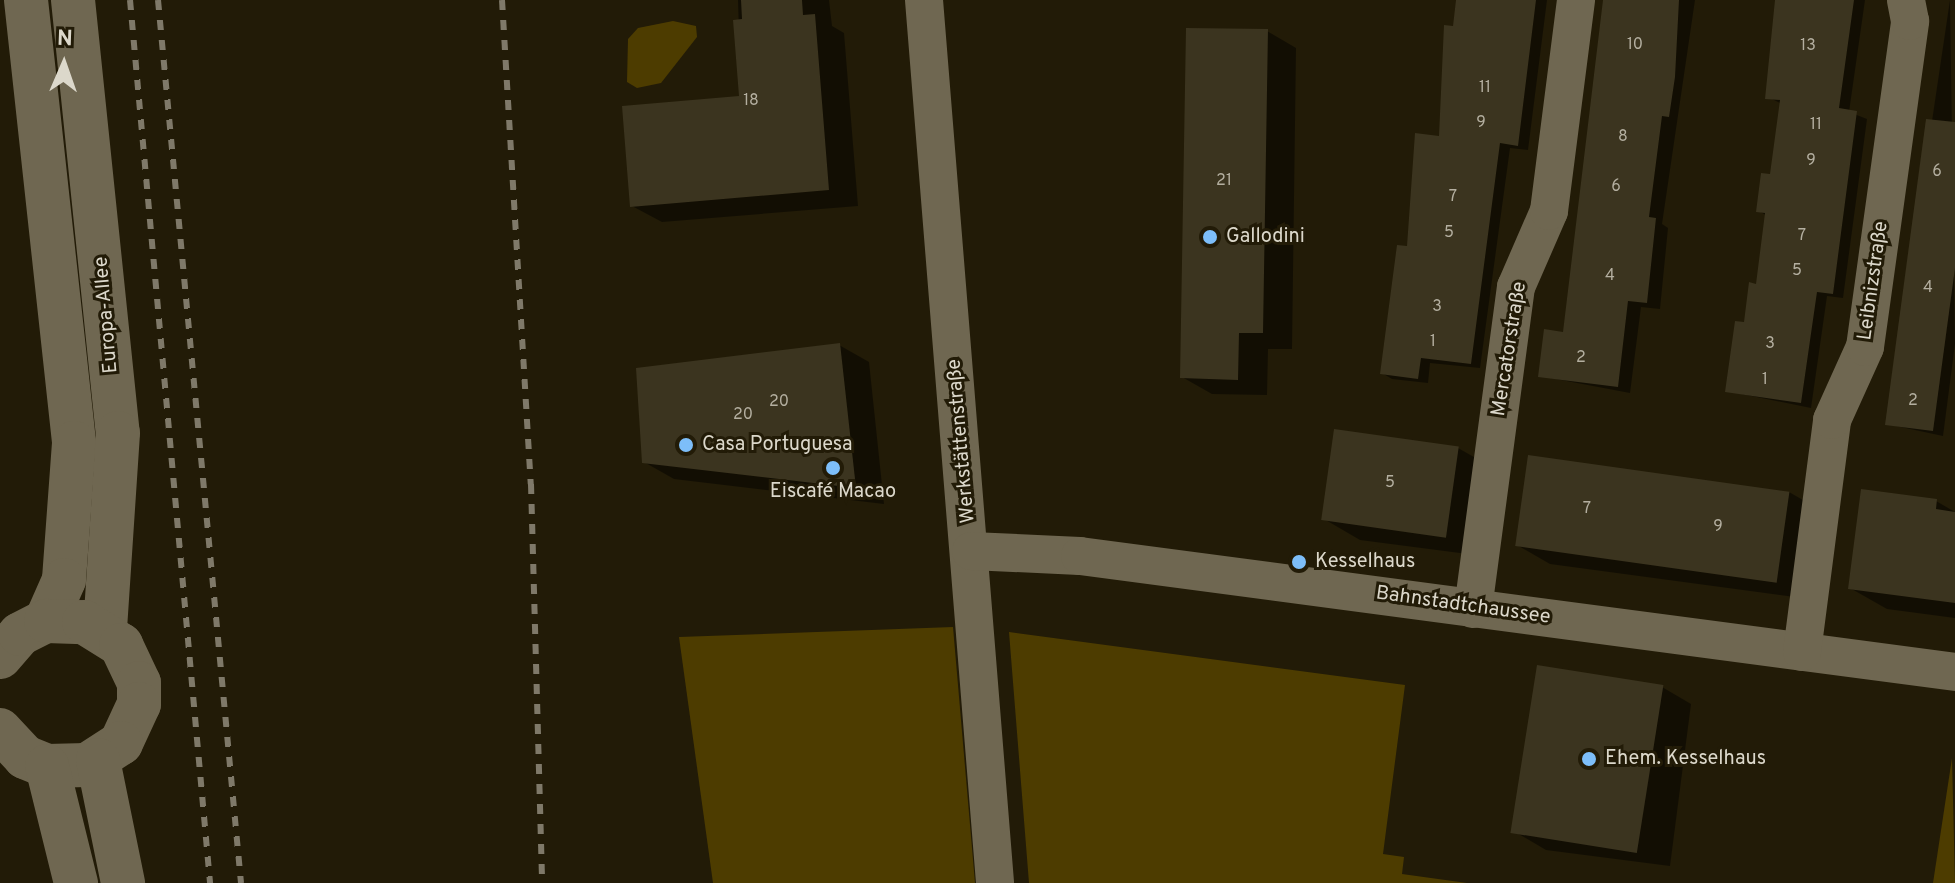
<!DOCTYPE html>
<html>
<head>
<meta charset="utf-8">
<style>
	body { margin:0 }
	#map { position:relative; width:1955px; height:883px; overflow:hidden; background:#221b07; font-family:Overpass,sans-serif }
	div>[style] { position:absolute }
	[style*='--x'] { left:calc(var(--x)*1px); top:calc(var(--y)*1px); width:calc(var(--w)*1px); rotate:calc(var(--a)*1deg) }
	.green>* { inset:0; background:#4d3c00 }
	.shadow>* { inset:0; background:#0007 }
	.building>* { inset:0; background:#3b341f; transform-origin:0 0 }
	.street>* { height:38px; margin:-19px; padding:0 19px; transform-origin:19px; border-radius:19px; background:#6f6751 }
	.secondary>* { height:44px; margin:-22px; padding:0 22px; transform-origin:22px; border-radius:22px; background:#6f6751 }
	.rail>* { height:6px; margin-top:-3px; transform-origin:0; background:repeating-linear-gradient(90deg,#7f7969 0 10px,transparent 0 20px) }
	.dots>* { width:22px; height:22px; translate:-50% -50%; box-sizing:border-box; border:4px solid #221b07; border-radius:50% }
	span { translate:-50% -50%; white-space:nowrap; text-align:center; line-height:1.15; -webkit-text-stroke:6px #221b07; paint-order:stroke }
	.number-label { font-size:16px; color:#b4afa0 }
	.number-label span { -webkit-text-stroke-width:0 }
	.poi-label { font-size:20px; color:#dcd8cb }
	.left { translate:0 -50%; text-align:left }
	.street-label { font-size:20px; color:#dcd8cb }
	.north { position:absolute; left:24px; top:24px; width:80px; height:80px; -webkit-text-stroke:6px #221b07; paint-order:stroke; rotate:2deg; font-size:22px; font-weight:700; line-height:32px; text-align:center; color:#dcd8cb }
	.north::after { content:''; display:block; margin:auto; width:28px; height:36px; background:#dcd8cb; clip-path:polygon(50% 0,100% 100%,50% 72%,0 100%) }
</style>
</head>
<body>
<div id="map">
	<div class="green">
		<div style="clip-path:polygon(673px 21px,696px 26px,697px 37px,661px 83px,637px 88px,627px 82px,628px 39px,638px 28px)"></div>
		<div style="clip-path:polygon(953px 627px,975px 883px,713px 883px,679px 637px)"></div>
		<div style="clip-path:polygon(1009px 632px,1405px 685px,1383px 854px,1404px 857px,1402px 874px,1467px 883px,1029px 883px)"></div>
		<div style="clip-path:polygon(1952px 758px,1955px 883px,1933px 883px)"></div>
	</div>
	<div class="shadow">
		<div style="clip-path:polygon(738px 0,829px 0,832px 26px,844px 33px,858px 206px,662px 222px,632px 206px,741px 98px)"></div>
		<div style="clip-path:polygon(1458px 0,1547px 0,1528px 150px,1510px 148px,1480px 368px,1430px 363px,1428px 383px,1392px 379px,1382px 373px,1441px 138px)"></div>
		<div style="clip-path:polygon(1608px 0,1695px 0,1662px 224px,1668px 228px,1660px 309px,1641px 307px,1630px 393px,1540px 376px,1565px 334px)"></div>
		<div style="clip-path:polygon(1777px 0,1865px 0,1849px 112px,1867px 119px,1843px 298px,1827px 296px,1811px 408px,1727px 391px,1758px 286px,1767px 216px,1758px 210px,1772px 176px,1782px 104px,1768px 97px)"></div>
		<div style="clip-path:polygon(1950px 0,1955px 344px,1943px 436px,1887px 424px)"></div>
		<div style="clip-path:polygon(1267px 31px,1296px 48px,1292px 349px,1268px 349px,1267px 395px,1212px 394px,1182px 377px)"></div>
		<div style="clip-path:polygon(839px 345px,869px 362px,884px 504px,674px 479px,644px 462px)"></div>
		<div style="clip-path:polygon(1458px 448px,1495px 469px,1483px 556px,1360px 540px,1324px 519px)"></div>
		<div style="clip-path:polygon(1789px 492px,1822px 511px,1810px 599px,1550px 564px,1517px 545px)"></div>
		<div style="clip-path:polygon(1936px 501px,1955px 512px,1955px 618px,1887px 609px,1850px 588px)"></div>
		<div style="clip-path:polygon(1662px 687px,1691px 704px,1670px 866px,1546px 850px,1517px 833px)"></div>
	</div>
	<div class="building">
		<div style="clip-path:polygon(741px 0,802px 0,803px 15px,815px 14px,829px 190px,630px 207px,622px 106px,739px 96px,733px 20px,742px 19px)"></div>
		<div style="clip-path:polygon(1456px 0,1536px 0,1518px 146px,1500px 143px,1471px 364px,1421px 358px,1418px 379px,1380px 374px,1397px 245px,1407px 246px,1415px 133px,1439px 136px,1444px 25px,1453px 26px)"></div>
		<div style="clip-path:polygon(1603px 0,1679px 0,1675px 77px,1669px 117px,1662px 116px,1649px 217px,1656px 218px,1647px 303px,1628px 301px,1618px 387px,1538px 377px,1544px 329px,1563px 332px)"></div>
		<div style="clip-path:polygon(1775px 0,1854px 0,1839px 108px,1857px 111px,1833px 294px,1817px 292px,1801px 403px,1725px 392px,1735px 321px,1744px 322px,1749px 282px,1756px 284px,1765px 213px,1756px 212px,1761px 173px,1770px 174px,1780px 100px,1765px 99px)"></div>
		<div style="clip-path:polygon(1186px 28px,1268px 29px,1263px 333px,1239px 333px,1238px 380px,1180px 378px)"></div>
		<div style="clip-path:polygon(1926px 119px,1955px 122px,1955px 268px,1933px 431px,1885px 425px)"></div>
		<div style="clip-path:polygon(840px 343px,856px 488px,642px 463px,636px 368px)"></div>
		<div style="left:1334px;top:429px;width:126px;height:92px;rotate:8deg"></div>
		<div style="left:1528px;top:455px;width:264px;height:92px;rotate:8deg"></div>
		<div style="clip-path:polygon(1861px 489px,1937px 499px,1936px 509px,1955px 512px,1955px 603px,1848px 589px)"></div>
		<div style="left:1537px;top:665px;width:128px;height:170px;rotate:9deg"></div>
	</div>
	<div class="street">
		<div style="--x:924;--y:0;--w:886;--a:85.4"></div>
		<div style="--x:971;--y:551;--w:109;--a:2.6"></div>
		<div style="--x:1080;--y:556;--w:883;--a:7.55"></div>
		<div style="--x:1473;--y:609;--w:325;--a:-82.4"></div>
		<div style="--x:1516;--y:287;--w:83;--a:-66.5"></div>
		<div style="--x:1549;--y:211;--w:213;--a:-82.7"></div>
		<div style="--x:1802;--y:652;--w:234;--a:-82.6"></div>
		<div style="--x:1832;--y:420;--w:80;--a:-65.7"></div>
		<div style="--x:1865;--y:347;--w:329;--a:-82.1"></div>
		<div style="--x:1910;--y:21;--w:21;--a:-101"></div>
	</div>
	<div class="secondary">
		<div style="--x:26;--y:0;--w:446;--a:83.8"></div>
		<div style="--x:74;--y:443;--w:137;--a:94.2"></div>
		<div style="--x:64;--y:580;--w:45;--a:113.7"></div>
		<div style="--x:73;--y:0;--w:435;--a:84.1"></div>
		<div style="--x:118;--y:433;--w:197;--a:93.8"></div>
		<div style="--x:0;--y:657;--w:30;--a:-49"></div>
		<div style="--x:20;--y:634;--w:29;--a:-27"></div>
		<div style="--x:46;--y:621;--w:38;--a:2"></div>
		<div style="--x:84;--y:622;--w:44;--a:31.9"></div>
		<div style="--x:121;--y:645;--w:42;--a:64.7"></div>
		<div style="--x:139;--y:683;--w:21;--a:90"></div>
		<div style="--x:139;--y:704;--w:43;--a:114.8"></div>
		<div style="--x:121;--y:743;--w:40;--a:147.1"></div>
		<div style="--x:87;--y:765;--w:40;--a:178.6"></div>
		<div style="--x:47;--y:766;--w:24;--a:-158"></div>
		<div style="--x:25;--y:757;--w:37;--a:-133"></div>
		<div style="--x:98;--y:760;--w:126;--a:78.5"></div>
		<div style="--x:47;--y:766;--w:121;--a:76.1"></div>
	</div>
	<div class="rail">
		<div style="--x:130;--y:0;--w:887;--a:84.82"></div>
		<div style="--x:158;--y:0;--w:887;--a:84.63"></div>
		<div style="--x:502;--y:0;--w:485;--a:86.6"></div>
		<div style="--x:531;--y:484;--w:399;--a:88.4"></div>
	</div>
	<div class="dots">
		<div style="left:1210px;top:237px;background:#7dbef9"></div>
		<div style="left:686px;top:445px;background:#7dbef9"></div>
		<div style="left:833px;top:468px;background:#7dbef9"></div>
		<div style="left:1299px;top:562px;background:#7dbef9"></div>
		<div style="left:1589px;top:759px;background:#7dbef9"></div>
	</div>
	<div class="number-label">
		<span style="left:1635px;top:45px">10</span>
		<span style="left:1808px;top:46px">13</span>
		<span style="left:1485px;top:88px">11</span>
		<span style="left:751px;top:101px">18</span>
		<span style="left:1481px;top:123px">9</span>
		<span style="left:1816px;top:125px">11</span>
		<span style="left:1623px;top:137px">8</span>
		<span style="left:1811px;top:161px">9</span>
		<span style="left:1937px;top:172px">6</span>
		<span style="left:1224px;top:181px">21</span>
		<span style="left:1616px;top:187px">6</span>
		<span style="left:1453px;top:197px">7</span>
		<span style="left:1449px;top:233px">5</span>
		<span style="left:1802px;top:236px">7</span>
		<span style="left:1797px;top:271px">5</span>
		<span style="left:1610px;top:276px">4</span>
		<span style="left:1928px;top:288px">4</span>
		<span style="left:1437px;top:307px">3</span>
		<span style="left:1433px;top:342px">1</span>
		<span style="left:1770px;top:344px">3</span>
		<span style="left:1581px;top:358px">2</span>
		<span style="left:1765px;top:380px">1</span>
		<span style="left:1913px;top:401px">2</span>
		<span style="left:779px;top:402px">20</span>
		<span style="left:743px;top:415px">20</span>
		<span style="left:1390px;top:483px">5</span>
		<span style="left:1587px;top:509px">7</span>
		<span style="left:1718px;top:527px">9</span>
	</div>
	<div class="poi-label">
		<span class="left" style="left:1226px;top:237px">Gallodini</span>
		<span class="left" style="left:702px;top:445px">Casa Portuguesa</span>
		<span style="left:833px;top:492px">Eiscafé Macao</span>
		<span class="left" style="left:1315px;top:562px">Kesselhaus</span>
		<span class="left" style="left:1605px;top:759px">Ehem. Kesselhaus</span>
	</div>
	<div class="street-label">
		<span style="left:1874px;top:281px;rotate:-82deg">Leibnizstraße</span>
		<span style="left:107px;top:315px;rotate:-95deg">Europa-Allee</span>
		<span style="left:1510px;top:349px;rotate:-81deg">Mercatorstraße</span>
		<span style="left:962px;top:441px;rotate:-95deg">Werkstättenstraße</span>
		<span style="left:1463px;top:606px;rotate:8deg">Bahnstadtchaussee</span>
	</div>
	<div class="north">N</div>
</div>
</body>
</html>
